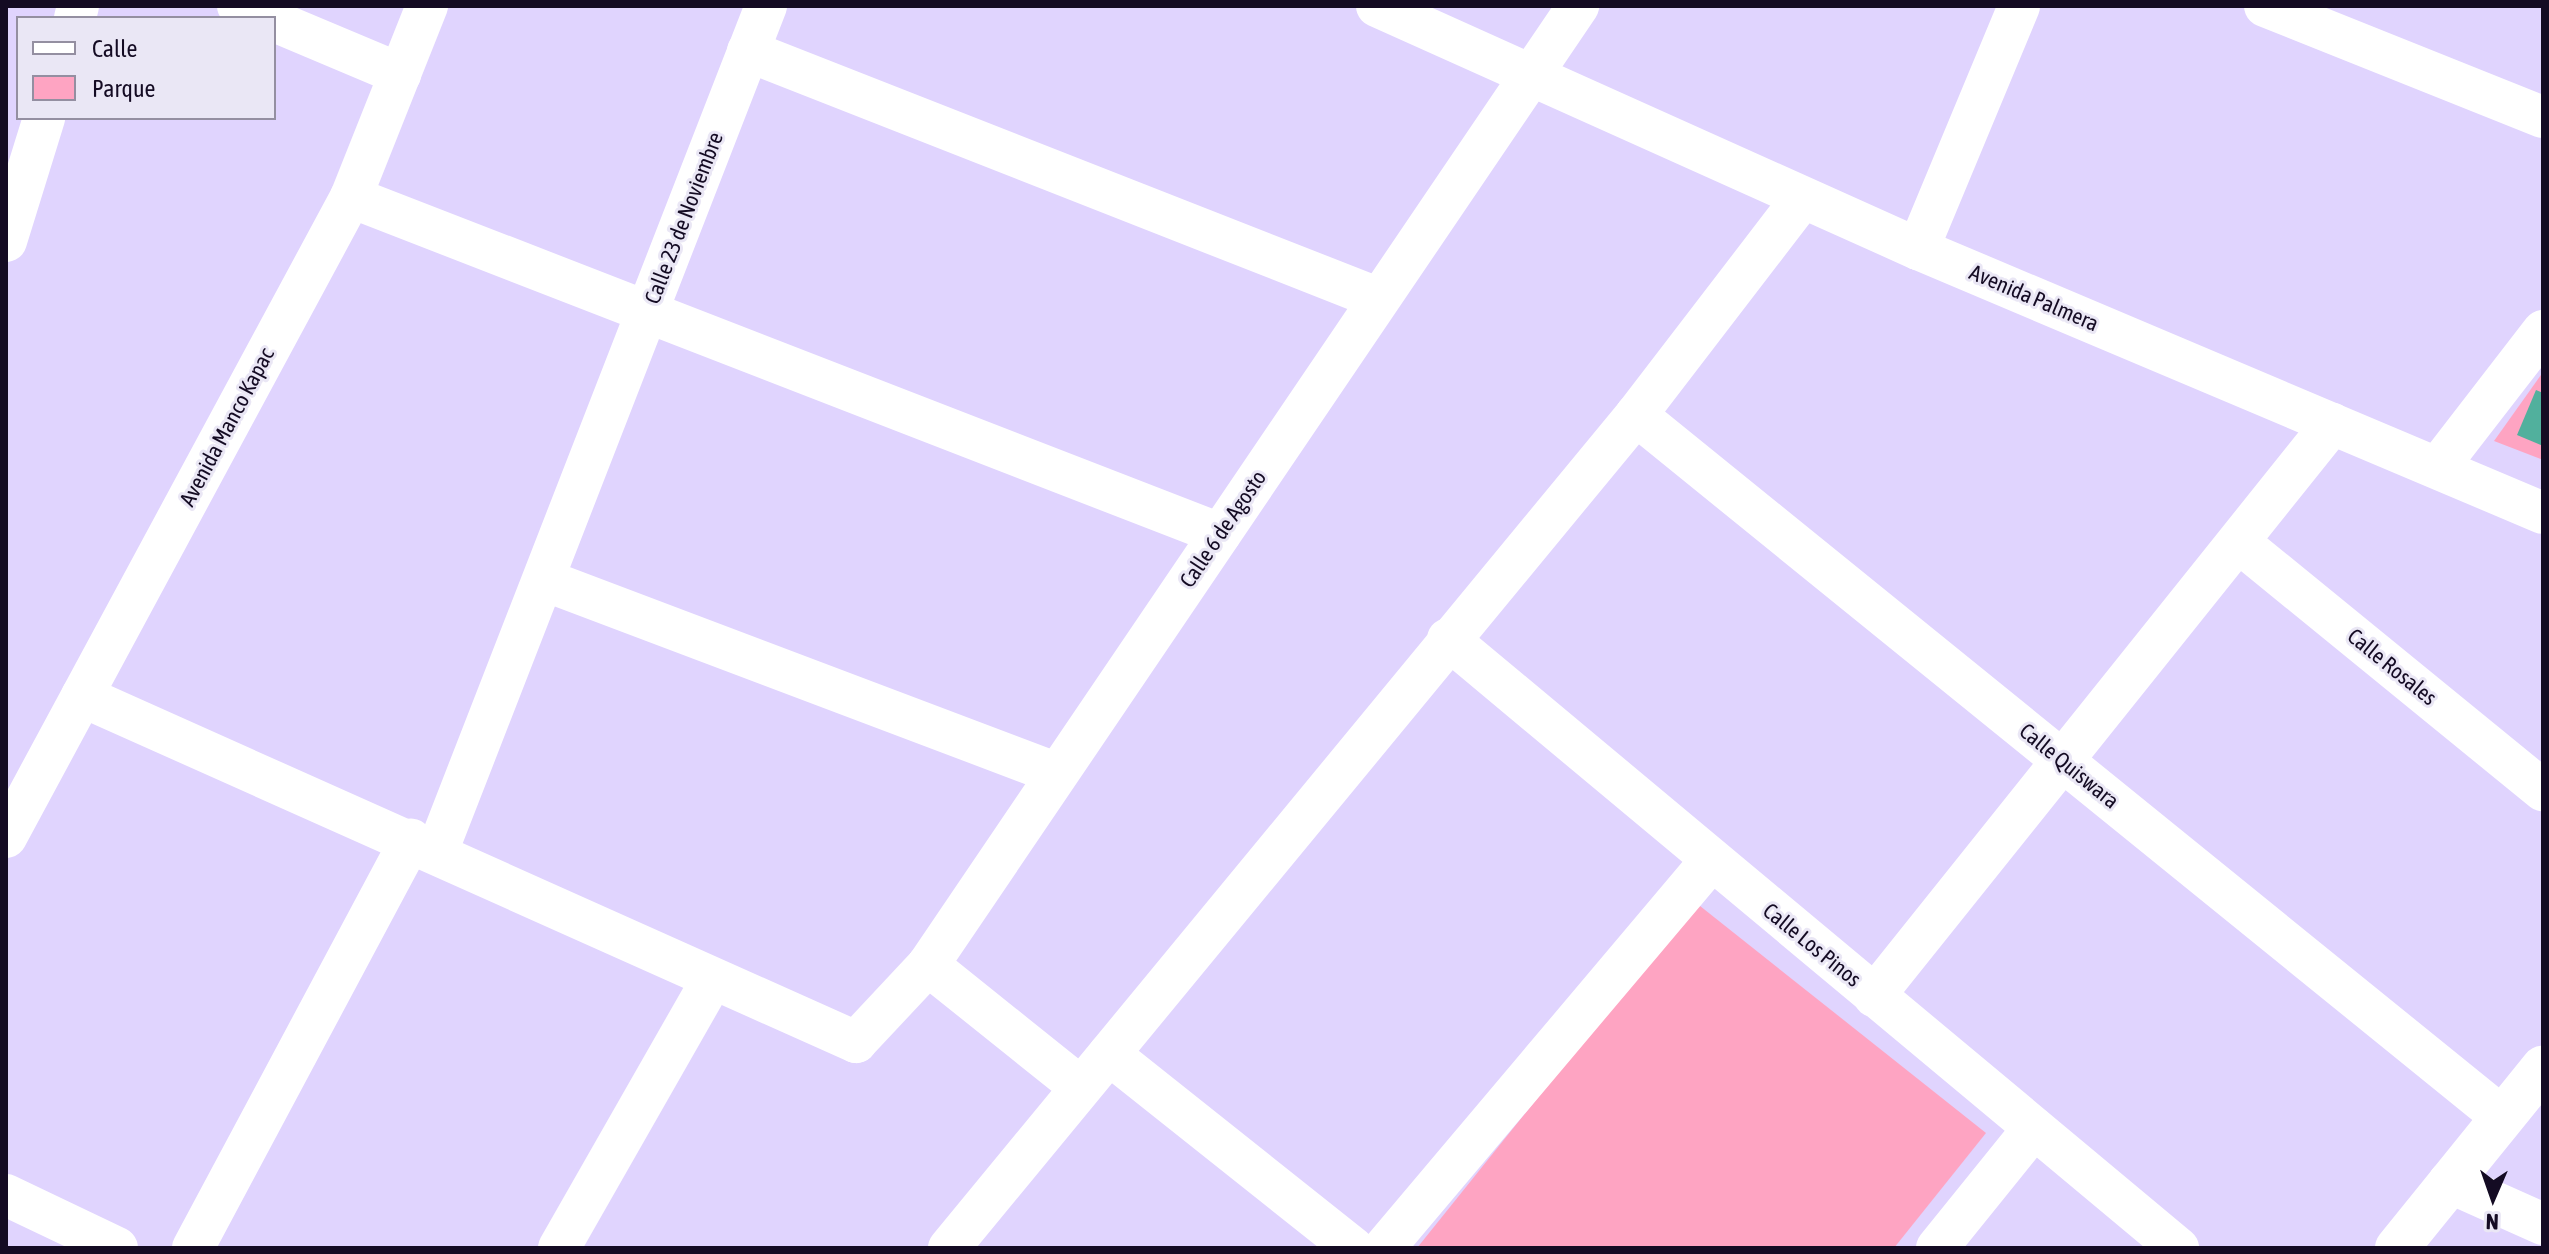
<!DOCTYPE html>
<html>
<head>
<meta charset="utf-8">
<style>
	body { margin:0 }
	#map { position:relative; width:2549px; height:1254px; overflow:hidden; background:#e0d4fe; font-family:"Asap Condensed",sans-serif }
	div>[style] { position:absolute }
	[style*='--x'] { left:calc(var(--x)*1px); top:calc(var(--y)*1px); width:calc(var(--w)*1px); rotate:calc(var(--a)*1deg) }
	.green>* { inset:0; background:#fea4c2 }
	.building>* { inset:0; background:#51b09d }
	.minor>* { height:42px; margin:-21px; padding:0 21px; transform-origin:21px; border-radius:21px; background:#fff }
	.tertiary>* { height:44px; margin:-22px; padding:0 22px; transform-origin:22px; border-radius:22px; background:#fff }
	span { translate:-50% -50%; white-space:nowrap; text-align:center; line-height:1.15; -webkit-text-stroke:6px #eae7f5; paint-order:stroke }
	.street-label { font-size:22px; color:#140b23 }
	.frame { position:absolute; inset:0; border:8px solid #140b23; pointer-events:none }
	.legend { position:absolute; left:16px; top:16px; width:260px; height:104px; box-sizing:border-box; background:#eae7f5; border:2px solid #948fa1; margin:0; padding:10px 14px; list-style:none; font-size:24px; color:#140b23 }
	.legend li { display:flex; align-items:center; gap:16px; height:40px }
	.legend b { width:40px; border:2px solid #948fa1 }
	.north { position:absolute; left:2453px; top:1158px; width:80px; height:80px; -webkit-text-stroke:6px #eae7f5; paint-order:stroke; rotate:182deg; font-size:22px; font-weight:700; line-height:32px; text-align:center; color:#140b23 }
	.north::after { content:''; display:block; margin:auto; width:28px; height:36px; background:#140b23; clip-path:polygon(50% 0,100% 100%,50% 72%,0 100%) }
</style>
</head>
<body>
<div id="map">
	<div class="green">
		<div style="clip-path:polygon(2543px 372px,2543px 460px,2494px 441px)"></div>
		<div style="clip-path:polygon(1695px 902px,1986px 1133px,1894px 1248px,1417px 1248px)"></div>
	</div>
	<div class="building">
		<div style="clip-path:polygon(2536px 390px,2543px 393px,2543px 446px,2517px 435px)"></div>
	</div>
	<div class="minor">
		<div style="--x:238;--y:6;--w:30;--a:23"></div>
		<div style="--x:1377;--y:6;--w:593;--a:24.19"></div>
		<div style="--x:1918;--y:249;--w:678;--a:22.9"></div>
		<div style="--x:2265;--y:6;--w:299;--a:21.8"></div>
		<div style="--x:75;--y:18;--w:12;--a:-76"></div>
		<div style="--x:274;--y:21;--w:137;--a:22.8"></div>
		<div style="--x:748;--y:51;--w:676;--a:21.44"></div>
		<div style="--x:351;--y:197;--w:932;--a:21.2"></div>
		<div style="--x:6;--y:241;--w:129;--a:-72.8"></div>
		<div style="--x:1918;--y:249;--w:263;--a:-67.4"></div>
		<div style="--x:1636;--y:415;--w:1115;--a:39.03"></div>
		<div style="--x:2438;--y:467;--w:172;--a:-52.3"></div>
		<div style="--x:2241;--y:544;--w:390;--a:39.2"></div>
		<div style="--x:547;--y:581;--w:543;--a:20.7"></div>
		<div style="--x:1448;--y:639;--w:951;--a:39.84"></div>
		<div style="--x:82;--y:696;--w:848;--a:24.09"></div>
		<div style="--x:856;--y:1042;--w:105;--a:-46.9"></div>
		<div style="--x:928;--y:965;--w:1159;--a:-55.87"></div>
		<div style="--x:6;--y:837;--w:727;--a:-61.67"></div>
		<div style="--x:351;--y:197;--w:206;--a:-68.3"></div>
		<div style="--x:438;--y:849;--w:905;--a:-68.74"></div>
		<div style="--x:928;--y:965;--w:193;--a:38.7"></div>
		<div style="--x:1874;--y:996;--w:733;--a:-51.32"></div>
		<div style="--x:1109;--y:1054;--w:312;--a:38.5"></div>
		<div style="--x:2449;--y:1182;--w:103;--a:24.1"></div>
		<div style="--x:6;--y:1195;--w:123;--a:25.5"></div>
		<div style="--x:193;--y:1248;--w:463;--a:-61.9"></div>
		<div style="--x:559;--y:1248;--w:309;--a:-60.3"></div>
		<div style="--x:949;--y:1248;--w:1080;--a:-50.49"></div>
		<div style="--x:1636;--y:415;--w:272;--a:-52.5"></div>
		<div style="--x:1384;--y:1248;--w:504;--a:-49.83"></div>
		<div style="--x:1937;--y:1248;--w:154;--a:-51.1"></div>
	</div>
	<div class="tertiary">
		<div style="--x:2397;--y:1248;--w:232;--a:-51"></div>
	</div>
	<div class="street-label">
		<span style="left:684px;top:218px;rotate:-69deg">Calle 23 de Noviembre</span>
		<span style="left:2034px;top:298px;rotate:23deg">Avenida Palmera</span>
		<span style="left:227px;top:427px;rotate:-62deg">Avenida Manco Kapac</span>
		<span style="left:1223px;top:529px;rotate:-56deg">Calle 6 de Agosto</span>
		<span style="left:2392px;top:667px;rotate:39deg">Calle Rosales</span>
		<span style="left:2069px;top:766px;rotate:39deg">Calle Quiswara</span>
		<span style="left:1812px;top:945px;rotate:39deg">Calle Los Pinos</span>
	</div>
	<div class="frame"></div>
	<ul class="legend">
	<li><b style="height:10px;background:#fff"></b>Calle</li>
	<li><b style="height:22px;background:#fea4c2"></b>Parque</li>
	</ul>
	<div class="north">N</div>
</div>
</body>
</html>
